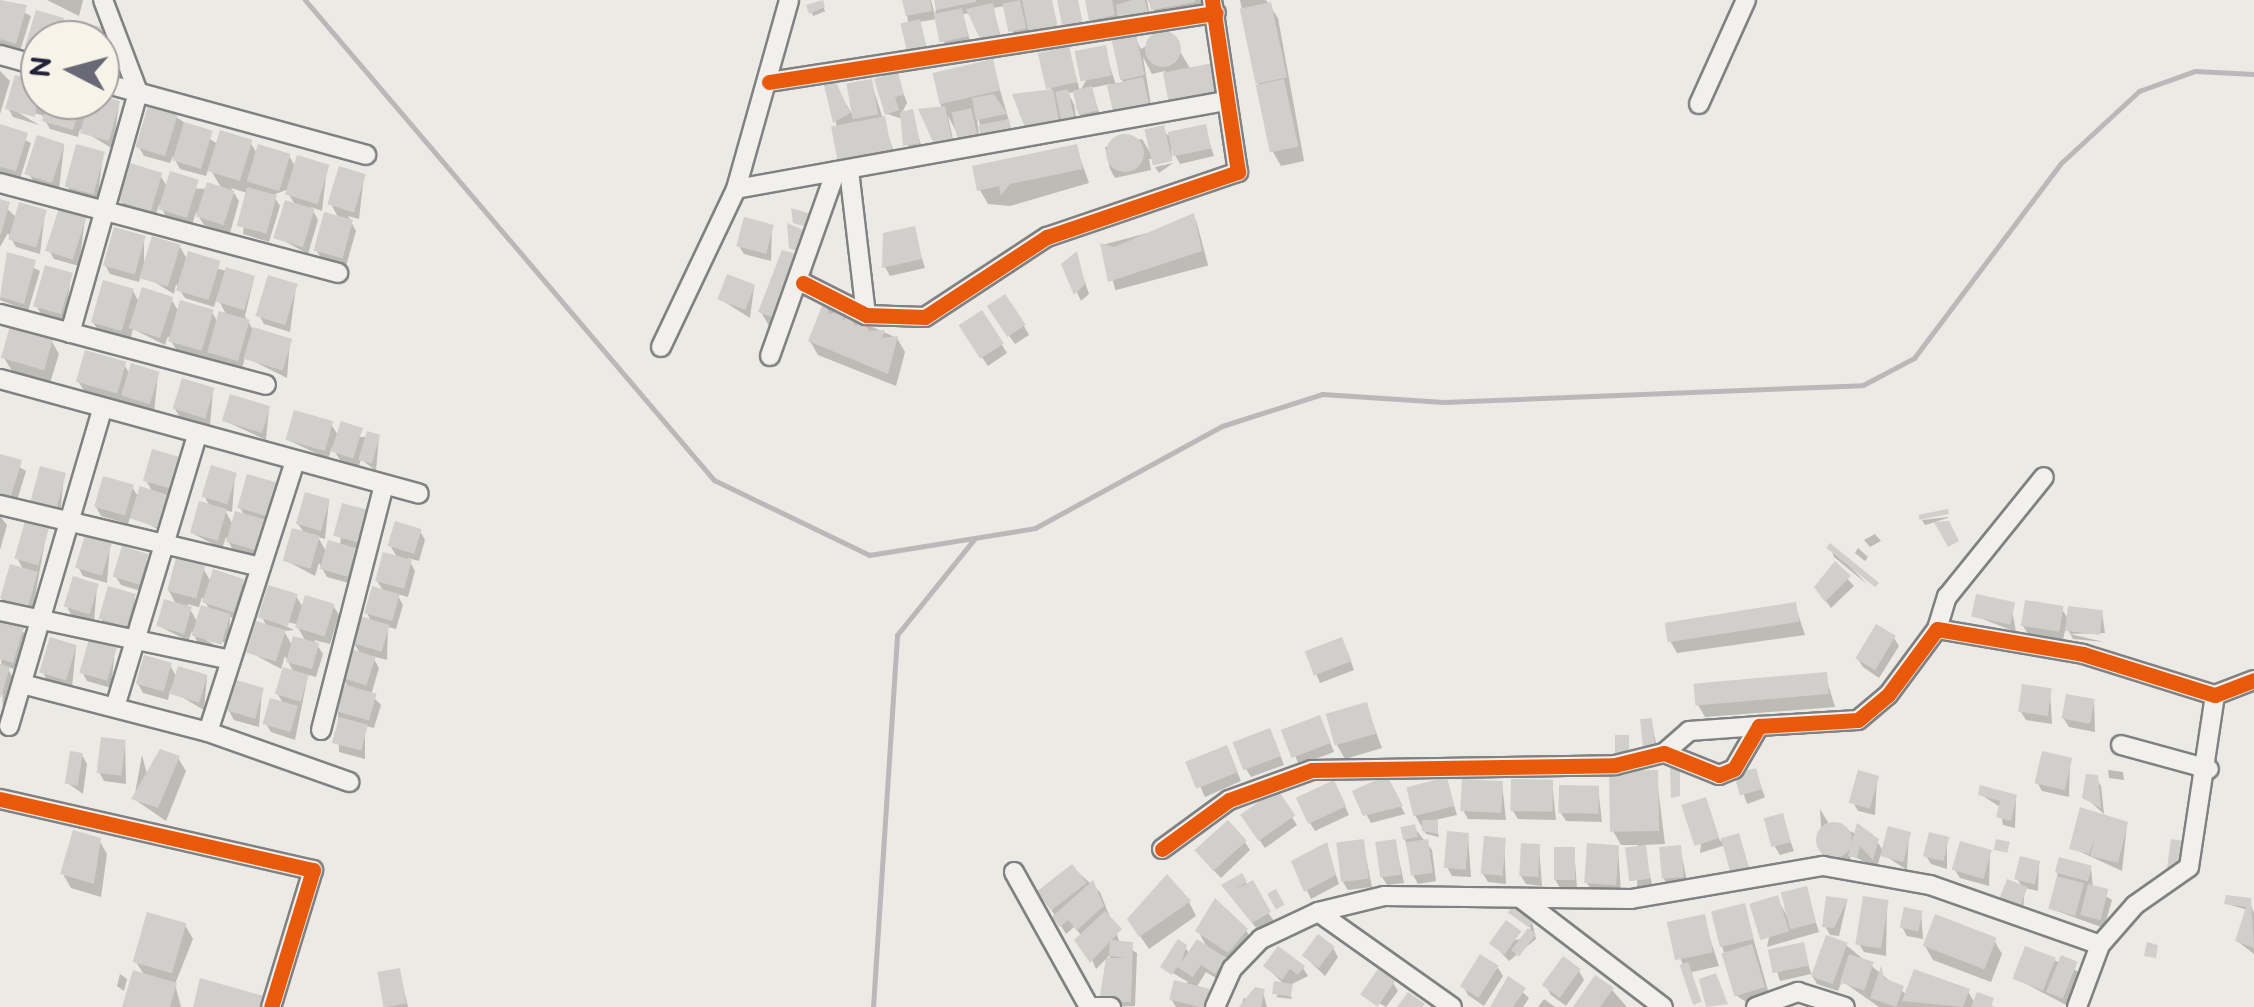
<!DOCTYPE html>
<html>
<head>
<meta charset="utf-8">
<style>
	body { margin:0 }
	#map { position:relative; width:2254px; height:1007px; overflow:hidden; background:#ebeae4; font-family:"Balsamiq Sans",sans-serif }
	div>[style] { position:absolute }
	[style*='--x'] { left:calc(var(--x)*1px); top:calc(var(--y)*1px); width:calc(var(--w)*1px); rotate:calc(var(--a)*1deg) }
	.shadow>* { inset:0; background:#0003; transform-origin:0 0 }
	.stream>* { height:5px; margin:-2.5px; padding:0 2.5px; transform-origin:2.5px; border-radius:2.5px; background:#bbb8b9 }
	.building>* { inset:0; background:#d0cfcc; transform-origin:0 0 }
	.round { border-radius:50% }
	.roads { filter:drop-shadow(2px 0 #818083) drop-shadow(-2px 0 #818083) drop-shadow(0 2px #818083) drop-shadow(0 -2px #818083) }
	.street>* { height:18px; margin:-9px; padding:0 9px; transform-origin:9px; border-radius:9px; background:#f1f0ec }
	.cycleway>* { height:15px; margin:-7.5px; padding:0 7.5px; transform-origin:7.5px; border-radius:7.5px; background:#e8590c }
	span { translate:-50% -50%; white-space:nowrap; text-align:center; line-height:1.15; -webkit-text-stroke:8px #f7f3e8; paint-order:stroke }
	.north { position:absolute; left:20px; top:20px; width:100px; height:100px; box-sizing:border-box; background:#f7f3e8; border:2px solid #a29fa3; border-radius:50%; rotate:276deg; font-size:28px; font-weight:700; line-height:40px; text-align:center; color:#22223b }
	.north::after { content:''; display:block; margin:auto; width:35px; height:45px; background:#686876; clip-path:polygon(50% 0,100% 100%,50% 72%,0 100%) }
</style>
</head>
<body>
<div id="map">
	<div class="shadow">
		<div style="clip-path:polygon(0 0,31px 16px,20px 51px,0 45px)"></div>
		<div style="clip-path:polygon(47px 0,83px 0,79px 16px)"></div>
		<div style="clip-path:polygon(905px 0,931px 0,935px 16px,937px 0,1045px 0,1061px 36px,1015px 40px,1005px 6px,993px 8px,1003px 45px,988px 48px,971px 13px,963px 14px,971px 45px,947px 50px,937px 19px,919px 22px,929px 55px,913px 58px)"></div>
		<div style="clip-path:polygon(1087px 0,1147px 0,1151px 21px,1126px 26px,1117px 10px,1119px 24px,1096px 29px)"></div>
		<div style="clip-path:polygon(1148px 0,1207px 0,1208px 8px,1158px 18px)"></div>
		<div style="clip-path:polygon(1240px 0,1266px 0,1278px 18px,1304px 161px,1281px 166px,1273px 152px)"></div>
		<div style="left:821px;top:1px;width:11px;height:13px;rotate:68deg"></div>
		<div style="clip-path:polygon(63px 20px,64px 40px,40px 40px,40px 56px,33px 54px,28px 45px)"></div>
		<div style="clip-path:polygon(102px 30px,107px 39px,100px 63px,100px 40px,71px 40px)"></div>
		<div style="clip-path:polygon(evenodd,1169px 33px,1191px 70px,1172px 104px,1165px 71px,1152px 74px,1143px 57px,1152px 111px,1120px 118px,1110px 84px,1091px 88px,1101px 118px,1084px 122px,1074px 104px,1078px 130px,1033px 136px,1028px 127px,1052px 93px,1041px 55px,1068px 49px,1080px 91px,1104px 48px,1116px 85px,1123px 84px,1114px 41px,1135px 37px,1141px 49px,1169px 33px,1075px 92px,1077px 110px,1068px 93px,1075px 92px)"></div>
		<div style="clip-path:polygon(992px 62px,1015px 142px,984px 139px,976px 110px,980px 143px,964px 146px,948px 116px,955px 149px,941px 152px,941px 102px)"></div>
		<div style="clip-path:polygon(0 71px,10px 81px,0 114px)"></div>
		<div style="clip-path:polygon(897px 75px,907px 103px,901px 114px,911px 112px,923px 151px,910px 154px,903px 119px,887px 114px)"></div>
		<div style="clip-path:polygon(17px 78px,40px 85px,40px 100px,119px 103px,113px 149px,80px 129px,78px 137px,50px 129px,42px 115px,11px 108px,39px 125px,13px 117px,8px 108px)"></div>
		<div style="clip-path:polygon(871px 82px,898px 165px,848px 172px,827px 87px,835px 85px,853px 116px)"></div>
		<div style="clip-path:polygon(176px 117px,219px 145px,250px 142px,258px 155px,289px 156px,296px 168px,327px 167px,322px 211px,311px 207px,318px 220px,308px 254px,277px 237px,296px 206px,286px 190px,273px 195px,280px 206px,269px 242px,243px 234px,247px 193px,231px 188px,239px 201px,230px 233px,204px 225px,196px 212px,192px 225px,167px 218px,159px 204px,155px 218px,126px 210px,121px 201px,160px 175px,168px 188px,222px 189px,209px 167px,206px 176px,180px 169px,173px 156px,170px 163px,144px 156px,139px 147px)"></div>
		<div style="clip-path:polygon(0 127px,31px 143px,20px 179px,0 173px)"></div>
		<div style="clip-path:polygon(1204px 127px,1214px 156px,1180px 164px,1171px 148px,1172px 158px,1149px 159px,1151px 170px,1115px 178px,1110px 169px,1105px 147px,1142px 139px,1151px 154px,1163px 128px,1167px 135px)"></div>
		<div style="clip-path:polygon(64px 146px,59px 190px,34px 182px,29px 174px)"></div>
		<div style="clip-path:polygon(1076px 146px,1089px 183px,1010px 206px,988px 204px,980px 190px)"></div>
		<div style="clip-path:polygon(103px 155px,97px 202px,72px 194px,67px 186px)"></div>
		<div style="clip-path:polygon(1173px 163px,1159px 173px,1155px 167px)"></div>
		<div style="clip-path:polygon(364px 176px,359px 219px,348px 216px,356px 231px,346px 266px,321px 258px,316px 250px,339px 219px,331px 204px)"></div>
		<div style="clip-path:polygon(0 202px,17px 218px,45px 212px,40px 254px,16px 247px,8px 233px,0 247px)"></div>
		<div style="clip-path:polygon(85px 219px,79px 266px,54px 259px,49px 250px)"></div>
		<div style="left:1196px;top:220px;width:47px;height:96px;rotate:75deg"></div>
		<div style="clip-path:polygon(772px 227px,771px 261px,744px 254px,739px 246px)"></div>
		<div style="clip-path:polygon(913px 229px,925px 268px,890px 276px,885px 267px)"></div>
		<div style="clip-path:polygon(144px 238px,144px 265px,180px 247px,188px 261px,254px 278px,245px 316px,253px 330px,290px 341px,287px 378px,245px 357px,242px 369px,179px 354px,168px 336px,165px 345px,133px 329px,129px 344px,101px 335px,93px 322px,133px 291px,140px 304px,171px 299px,179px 312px,212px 312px,218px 323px,227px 316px,217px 297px,214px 307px,185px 298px,176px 284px,174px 294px,141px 274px,139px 282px,110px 274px,105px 265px)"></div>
		<div style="clip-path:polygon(9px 255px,40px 271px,28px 311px,0 300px)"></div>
		<div style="clip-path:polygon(1076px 255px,1089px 294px,1081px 301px,1064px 264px)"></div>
		<div style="clip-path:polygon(805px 259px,813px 273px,786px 331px,769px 326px,761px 312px)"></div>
		<div style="clip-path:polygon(71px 275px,65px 321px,41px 314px,36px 305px)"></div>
		<div style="clip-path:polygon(296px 286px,290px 332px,264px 324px,259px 315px)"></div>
		<div style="clip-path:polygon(754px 287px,750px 318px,720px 299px)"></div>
		<div style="clip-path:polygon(825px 306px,897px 338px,905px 352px,896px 386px,818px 355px,810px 341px)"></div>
		<div style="clip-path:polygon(995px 316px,1024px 326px,1029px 335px,1015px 344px)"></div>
		<div style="clip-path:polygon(967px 335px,1002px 345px,1007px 353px,988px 366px)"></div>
		<div style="clip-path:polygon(51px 340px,59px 354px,50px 383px,12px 371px,4px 358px)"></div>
		<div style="clip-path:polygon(124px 364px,130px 375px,158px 374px,154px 412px,86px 394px,78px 381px)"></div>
		<div style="clip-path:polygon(213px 390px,210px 426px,180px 418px,175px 409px)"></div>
		<div style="clip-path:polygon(269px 408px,266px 440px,225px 421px)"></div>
		<div style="clip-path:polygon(331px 424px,339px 437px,379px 437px,376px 471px,361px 459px,359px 466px,340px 460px,332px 447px,328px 459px,288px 440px)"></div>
		<div style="clip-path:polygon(0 456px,26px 471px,16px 504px,0 499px)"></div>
		<div style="clip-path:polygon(179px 460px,166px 534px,131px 514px,128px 524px,101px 516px,96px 507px,132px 487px,139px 498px,153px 493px,146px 480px)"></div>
		<div style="clip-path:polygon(64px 475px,60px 516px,37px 509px,32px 500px)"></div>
		<div style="clip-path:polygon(235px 475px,232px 512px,225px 510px,233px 525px,245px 516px,240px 508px,276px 485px,281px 494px,272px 524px,264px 522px,261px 558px,233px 550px,226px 537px,222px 549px,192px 533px,210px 507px,205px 497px)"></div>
		<div style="clip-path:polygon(329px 501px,325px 539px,318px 537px,327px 553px,340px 546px,344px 506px,365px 552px,354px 549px,352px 584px,327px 577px,319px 563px,315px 576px,285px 560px,305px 534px,298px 524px)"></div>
		<div style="clip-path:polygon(0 516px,7px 525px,0 550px)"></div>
		<div style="clip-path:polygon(1948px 518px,1925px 525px,1922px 520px,1948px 517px)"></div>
		<div style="clip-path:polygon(47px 530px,32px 614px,7px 607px,2px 599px,24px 571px,17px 558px)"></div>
		<div style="clip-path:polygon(420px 531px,425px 540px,419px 561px,408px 558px,415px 571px,408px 597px,397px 594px,403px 605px,396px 629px,388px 627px,387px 660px,372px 656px,379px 668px,371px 695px,381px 705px,374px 728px,365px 726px,365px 759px,339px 752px,338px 710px,349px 689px,342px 676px,361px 655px,354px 643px,372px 623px,367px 613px,384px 592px,377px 581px,398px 559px,390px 545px)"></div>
		<div style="clip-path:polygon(1875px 534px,1881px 541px,1870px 547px,1864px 540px)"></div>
		<div style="clip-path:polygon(110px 545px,107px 583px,83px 576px,78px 567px)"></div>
		<div style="clip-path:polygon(1830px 546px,1868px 585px,1834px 557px)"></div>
		<div style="clip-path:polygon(1858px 548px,1868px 557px,1865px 561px,1855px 553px)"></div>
		<div style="clip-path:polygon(147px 556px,144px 592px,121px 585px,116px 577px)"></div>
		<div style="clip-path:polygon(1835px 565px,1854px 586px,1831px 608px,1822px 596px)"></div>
		<div style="clip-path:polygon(evenodd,203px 568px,211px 582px,242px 581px,247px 589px,238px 619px,230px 617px,229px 644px,198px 635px,226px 652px,199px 645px,192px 631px,188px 641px,159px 626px,177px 606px,169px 591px,203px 568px,202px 597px,210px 610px,199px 607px,202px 597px,203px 568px,187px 604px,202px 608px,198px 623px,187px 604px)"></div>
		<div style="clip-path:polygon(97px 586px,94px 622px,72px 616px,67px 607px)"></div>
		<div style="clip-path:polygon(evenodd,296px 596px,304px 609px,334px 607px,339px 615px,330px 644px,314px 640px,323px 654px,316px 677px,293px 671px,285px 656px,281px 669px,250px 652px,267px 627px,262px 617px,296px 596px,265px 617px,296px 624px,306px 642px,293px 647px,284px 631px,294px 630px,265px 617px)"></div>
		<div style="clip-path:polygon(135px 597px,131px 635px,106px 627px,101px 618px)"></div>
		<div style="clip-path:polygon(1795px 605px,1805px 635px,1677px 653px,1669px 639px)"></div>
		<div style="clip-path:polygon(2062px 609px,2069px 621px,2102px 612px,2105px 633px,2070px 634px,2104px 642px,2073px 639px,2066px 626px,2063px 640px,2028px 634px,2023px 626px)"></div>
		<div style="clip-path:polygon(2012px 610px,2016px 632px,1975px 616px)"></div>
		<div style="clip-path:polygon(0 619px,28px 635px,18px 670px,7px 667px,13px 678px,3px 714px)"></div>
		<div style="clip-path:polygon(1894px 638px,1899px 646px,1879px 678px,1863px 667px,1858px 659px)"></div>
		<div style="clip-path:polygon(76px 648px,72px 687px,47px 680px,42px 671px)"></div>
		<div style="clip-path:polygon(1346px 648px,1354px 670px,1320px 683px,1307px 652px)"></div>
		<div style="clip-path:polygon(115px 649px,111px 688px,87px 681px,82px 672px)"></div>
		<div style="clip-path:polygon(170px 665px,177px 678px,207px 677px,204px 710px,170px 690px,168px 700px,143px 693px,138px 684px)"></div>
		<div style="clip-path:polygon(1825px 674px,1835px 707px,1705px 717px,1697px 703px)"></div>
		<div style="clip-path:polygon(307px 680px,295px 740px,271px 732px,266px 724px,284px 705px,277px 693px)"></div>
		<div style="clip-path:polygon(262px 690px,259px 727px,234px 720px,229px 711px)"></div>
		<div style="clip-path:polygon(2050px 690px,2052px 724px,2026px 720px,2021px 712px)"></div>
		<div style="clip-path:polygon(2094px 702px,2095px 732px,2069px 727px,2064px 719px)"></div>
		<div style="clip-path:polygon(1366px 705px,1382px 748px,1345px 759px,1337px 745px)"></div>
		<div style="clip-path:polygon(1651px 720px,1659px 757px,1651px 758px)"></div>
		<div style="clip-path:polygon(1324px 727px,1334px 752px,1299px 765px,1285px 731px)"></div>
		<div style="clip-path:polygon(1274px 739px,1284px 765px,1251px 777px,1246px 769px)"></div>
		<div style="clip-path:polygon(125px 743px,126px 784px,104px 781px,99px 772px)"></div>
		<div style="clip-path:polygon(82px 755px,87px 764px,83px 794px,69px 784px)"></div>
		<div style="clip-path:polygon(142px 755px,147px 774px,178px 758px,186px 771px,166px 821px,134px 799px)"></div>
		<div style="clip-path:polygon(1231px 757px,1241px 781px,1205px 797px,1190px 764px)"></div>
		<div style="clip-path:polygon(2070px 760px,2069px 797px,2042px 791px,2037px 782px)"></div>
		<div style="clip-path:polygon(2108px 770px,2123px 772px,2124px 780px,2109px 778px)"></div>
		<div style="left:1755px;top:771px;width:28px;height:19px;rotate:69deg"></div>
		<div style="clip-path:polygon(1656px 772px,1665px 844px,1643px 845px,1653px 888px,1637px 890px,1638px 845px,1621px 845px,1613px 831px)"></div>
		<div style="clip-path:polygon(1386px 778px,1405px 814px,1371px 823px,1366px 814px)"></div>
		<div style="clip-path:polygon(1877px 778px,1875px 815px,1858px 811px,1853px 802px)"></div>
		<div style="clip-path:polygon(2096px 778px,2101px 786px,2104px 814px,2085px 797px)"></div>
		<div style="clip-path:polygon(1446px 780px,1457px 815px,1435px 820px,1439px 837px,1426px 834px,1415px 815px)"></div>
		<div style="clip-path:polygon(1552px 782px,1556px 820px,1518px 819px,1513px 811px)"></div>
		<div style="clip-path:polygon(1502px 784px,1506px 820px,1468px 819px,1463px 810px)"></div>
		<div style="clip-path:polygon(1598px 788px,1602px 822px,1566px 821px,1561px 813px)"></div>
		<div style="clip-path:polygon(1338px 791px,1349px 815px,1315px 831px,1310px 823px)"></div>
		<div style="clip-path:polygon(1276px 793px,1297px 825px,1265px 848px,1248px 824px)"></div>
		<div style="clip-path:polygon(1980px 794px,2016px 797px,2015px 828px,2003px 825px,2000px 807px)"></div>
		<div style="clip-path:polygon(1705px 800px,1720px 841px,1738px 836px,1752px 876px,1739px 880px,1726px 845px,1700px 853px)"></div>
		<div style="clip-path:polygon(1820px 809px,1829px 824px,1877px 841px,1884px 853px,1909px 834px,1907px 870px,1881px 853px,1877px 868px,1851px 855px,1848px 868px,1823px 861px)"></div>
		<div style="clip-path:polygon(1781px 816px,1794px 851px,1780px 855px,1775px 847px)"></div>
		<div style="clip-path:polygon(2127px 824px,2122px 871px,2072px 848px,2075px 836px)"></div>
		<div style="clip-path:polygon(1416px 830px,1432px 850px,1436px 881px,1418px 884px,1413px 875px,1405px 839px)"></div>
		<div style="clip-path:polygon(1468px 835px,1471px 877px,1452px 876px,1447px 867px)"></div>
		<div style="clip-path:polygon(99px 840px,107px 854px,101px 897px,71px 888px,63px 874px)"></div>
		<div style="clip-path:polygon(1947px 840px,1947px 869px,1931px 864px,1926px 856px)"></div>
		<div style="clip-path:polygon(1395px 841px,1404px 883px,1387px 885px,1382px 877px)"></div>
		<div style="clip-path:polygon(1504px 841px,1506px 884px,1488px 882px,1483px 874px)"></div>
		<div style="clip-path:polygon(1245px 842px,1250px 850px,1221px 878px,1204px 860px)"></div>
		<div style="clip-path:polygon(1363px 842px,1372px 887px,1348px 890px,1343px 882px)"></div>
		<div style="clip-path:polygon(1326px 845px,1339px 884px,1311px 899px,1294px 862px)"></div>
		<div style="clip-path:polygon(1539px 847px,1542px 886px,1526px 884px,1521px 876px)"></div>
		<div style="clip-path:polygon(1680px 847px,1688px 886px,1669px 887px,1664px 879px)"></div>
		<div style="clip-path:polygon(1618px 848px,1621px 893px,1592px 891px,1587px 883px)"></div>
		<div style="clip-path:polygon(1574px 850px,1577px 888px,1560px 888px,1555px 879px)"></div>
		<div style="clip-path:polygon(1990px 852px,1989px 886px,1960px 878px,1955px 870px)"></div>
		<div style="clip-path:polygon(2039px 863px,2038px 891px,2025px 888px,2022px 921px,2005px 914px,2022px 887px,2017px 878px)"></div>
		<div style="clip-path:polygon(1072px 867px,1100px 892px,1120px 943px,1137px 953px,1135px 1006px,1105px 1007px,1110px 955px,1096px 969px,1082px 936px,1074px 927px,1066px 934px,1046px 901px)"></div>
		<div style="clip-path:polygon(2091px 868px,2093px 888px,2112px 900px,2104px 928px,2051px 909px,2058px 871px)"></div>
		<div style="clip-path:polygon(1241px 876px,1274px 921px,1258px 930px,1229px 894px)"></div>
		<div style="clip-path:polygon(1805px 889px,1819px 932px,1767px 947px,1777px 898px,1787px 916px)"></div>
		<div style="clip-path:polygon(1847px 901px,1839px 936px,1830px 935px,1825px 926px)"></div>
		<div style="clip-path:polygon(2249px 901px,2254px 913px,2254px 954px,2237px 941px,2248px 910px,2227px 904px)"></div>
		<div style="clip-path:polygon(1189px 902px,1196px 916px,1149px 949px,1138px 933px)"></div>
		<div style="clip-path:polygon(1887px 902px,1886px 956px,1864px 952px,1859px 944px)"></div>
		<div style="clip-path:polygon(1744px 906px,1771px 1001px,1754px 1007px,1737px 996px,1722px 946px)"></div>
		<div style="clip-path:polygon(1511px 912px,1532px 922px,1536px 939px,1509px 961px,1492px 943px,1522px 939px,1531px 928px)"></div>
		<div style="clip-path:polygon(1921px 913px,1923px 939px,1907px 936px,1902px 927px)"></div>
		<div style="clip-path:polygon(1703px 917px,1719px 966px,1692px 972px,1696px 1007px,1670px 924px)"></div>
		<div style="clip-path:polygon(185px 925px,193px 939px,175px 984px,181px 1007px,125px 1007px,145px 976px,136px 962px)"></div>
		<div style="clip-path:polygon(1246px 930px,1254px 944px,1236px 965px,1222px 955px,1229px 968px,1221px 981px,1206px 972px,1196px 988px,1208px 991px,1211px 1007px,1176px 1007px,1171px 999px,1188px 982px,1163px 967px,1185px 947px,1190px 955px,1208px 949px,1198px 931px)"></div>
		<div style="clip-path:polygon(1994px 940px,2002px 954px,1991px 982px,1933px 960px,1925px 946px)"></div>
		<div style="clip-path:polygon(1802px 945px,1812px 976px,1846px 945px,1907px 995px,1968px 991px,1975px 1004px,1996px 1007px,1879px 1007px,1842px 981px,1838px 991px,1817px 984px,1811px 974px,1780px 981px,1771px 952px)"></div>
		<div style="clip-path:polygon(1333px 948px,1338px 957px,1325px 976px,1305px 957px)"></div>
		<div style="clip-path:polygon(2054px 960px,2081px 973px,2068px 1006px,2015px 978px)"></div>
		<div style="clip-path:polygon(1266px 967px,1303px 968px,1308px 976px,1288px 986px,1292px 999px,1276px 997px,1285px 985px)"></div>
		<div style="clip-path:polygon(1498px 968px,1503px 976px,1484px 1006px,1468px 995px,1463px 986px)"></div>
		<div style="clip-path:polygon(399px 970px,408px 1007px,386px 1007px,385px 1006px)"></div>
		<div style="clip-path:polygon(1579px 971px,1584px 980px,1566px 1006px,1551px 995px,1546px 986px)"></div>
		<div style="clip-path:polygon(120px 974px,127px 979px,124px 991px,117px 986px)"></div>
		<div style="clip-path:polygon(1508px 979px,1529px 998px,1523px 1007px,1491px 1007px)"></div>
		<div style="clip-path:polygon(1393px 983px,1398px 991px,1386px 1007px,1363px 994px)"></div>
		<div style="clip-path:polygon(1612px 990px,1627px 1007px,1577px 1007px)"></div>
		<div style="clip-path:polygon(1263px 992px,1267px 1007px,1242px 1007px,1243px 999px)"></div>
		<div style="clip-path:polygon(1544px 999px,1555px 1007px,1538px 1007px)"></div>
	</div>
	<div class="stream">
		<div style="--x:305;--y:0;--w:631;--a:49.57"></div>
		<div style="--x:714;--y:480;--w:172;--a:25.8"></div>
		<div style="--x:869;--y:555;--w:168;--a:-9.2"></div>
		<div style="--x:1035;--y:528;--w:213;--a:-28.6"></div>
		<div style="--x:1222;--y:426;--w:105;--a:-17.7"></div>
		<div style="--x:1322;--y:394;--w:122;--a:3.8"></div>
		<div style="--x:1444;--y:402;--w:419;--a:-2.3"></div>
		<div style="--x:1863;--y:385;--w:58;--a:-27.9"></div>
		<div style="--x:1914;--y:358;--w:243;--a:-53"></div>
		<div style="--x:2060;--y:164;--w:108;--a:-42.7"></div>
		<div style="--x:2139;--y:91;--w:59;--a:-19.7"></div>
		<div style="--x:2195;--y:71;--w:59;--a:2.9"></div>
		<div style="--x:873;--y:1007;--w:373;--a:-86.3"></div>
		<div style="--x:897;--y:635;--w:124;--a:-51.2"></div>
	</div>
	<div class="building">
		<div style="clip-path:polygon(0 0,27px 5px,16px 44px,0 39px)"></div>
		<div style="clip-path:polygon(823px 0,825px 7px,809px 14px,806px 5px)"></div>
		<div style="clip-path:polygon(902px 0,930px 0,932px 11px,906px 16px)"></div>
		<div style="clip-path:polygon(934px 0,976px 0,976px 2px,936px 10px)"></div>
		<div style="left:1020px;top:0;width:29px;height:18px;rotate:78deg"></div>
		<div style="clip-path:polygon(1022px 0,1052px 0,1058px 28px,1029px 34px)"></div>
		<div style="clip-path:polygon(1057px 0,1078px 0,1083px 24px,1063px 29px)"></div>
		<div style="clip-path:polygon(1085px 0,1112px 0,1115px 15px,1089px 21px)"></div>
		<div style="clip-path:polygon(1132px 0,1145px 0,1148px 12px,1119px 18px,1116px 5px)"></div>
		<div style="clip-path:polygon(1149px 0,1195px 0,1195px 2px,1151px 10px)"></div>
		<div style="left:1271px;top:2px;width:77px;height:32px;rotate:78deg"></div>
		<div style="clip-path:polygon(993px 3px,1000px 37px,981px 41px,966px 9px)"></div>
		<div style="left:962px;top:8px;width:29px;height:29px;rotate:78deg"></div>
		<div style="clip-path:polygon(36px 10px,64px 18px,58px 40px,40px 40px,40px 50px,25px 46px)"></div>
		<div style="left:920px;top:19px;width:28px;height:20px;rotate:77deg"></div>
		<div style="clip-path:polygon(75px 20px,104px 28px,100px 40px,69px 40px)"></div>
		<div class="round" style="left:1145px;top:31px;width:36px;height:36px"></div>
		<div style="left:1136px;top:34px;width:42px;height:25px;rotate:78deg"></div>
		<div style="left:1106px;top:45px;width:31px;height:32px;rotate:79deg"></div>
		<div style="left:1069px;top:46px;width:37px;height:32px;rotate:77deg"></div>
		<div style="left:993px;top:59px;width:32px;height:62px;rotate:77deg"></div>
		<div style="left:1213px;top:63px;width:32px;height:51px;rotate:79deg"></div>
		<div style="clip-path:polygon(898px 72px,904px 95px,895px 97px,899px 110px,885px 115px,874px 79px)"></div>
		<div style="clip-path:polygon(15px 75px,40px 82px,35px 117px,5px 109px)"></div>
		<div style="left:1143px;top:77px;width:27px;height:37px;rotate:77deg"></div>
		<div style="left:872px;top:79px;width:36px;height:26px;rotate:80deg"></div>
		<div style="left:1284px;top:79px;width:69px;height:29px;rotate:78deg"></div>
		<div style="clip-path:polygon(836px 82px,850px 113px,833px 123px,824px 85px)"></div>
		<div style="left:1092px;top:86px;width:25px;height:20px;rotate:76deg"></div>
		<div style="clip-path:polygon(1053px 89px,1059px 121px,1025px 128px,1012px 94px)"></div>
		<div style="left:1068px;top:89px;width:34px;height:13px;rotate:78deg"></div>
		<div style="clip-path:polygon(994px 94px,1007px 114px,976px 120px,972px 98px)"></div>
		<div style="clip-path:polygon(100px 95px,120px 101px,109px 141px,80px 133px,89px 100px)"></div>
		<div style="clip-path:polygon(48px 100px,82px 100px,73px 130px,42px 121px)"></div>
		<div style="left:148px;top:106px;width:31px;height:43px;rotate:17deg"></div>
		<div style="clip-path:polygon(945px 106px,952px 140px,934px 144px,918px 109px)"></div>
		<div style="left:971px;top:108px;width:27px;height:20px;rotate:77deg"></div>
		<div style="clip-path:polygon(913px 109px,920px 143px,903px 146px,900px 112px)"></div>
		<div style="left:885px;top:116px;width:36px;height:55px;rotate:79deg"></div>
		<div style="left:1009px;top:119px;width:15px;height:31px;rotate:79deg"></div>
		<div style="left:184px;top:122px;width:30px;height:40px;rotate:17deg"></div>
		<div style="clip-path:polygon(0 124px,28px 133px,16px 171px,0 167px)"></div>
		<div style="left:1206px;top:124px;width:25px;height:39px;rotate:78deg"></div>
		<div style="left:1164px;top:125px;width:37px;height:20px;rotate:77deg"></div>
		<div style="left:220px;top:130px;width:34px;height:43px;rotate:17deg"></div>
		<div class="round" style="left:1106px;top:134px;width:38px;height:38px"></div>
		<div style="left:37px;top:135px;width:29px;height:41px;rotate:18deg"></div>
		<div style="left:76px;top:144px;width:30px;height:44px;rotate:15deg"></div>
		<div style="left:258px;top:144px;width:34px;height:39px;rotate:17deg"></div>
		<div style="clip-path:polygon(1077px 144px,1083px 169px,1010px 184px,1001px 195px,999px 186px,977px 191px,972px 166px)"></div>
		<div style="left:297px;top:155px;width:34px;height:41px;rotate:17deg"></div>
		<div style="left:130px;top:163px;width:34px;height:40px;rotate:17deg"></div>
		<div style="left:339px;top:166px;width:28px;height:40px;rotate:17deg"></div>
		<div style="left:170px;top:171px;width:30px;height:40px;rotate:17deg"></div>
		<div style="left:207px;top:182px;width:29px;height:36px;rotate:18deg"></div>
		<div style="left:247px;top:187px;width:31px;height:40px;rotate:15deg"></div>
		<div style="clip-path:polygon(0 199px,10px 202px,1px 234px,0 234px)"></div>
		<div style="left:285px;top:200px;width:31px;height:40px;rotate:17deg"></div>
		<div style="left:19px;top:202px;width:29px;height:39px;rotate:16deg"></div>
		<div style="left:59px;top:208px;width:29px;height:45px;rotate:18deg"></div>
		<div style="clip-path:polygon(791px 208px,820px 217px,816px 230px,793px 223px)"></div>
		<div style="left:324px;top:212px;width:30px;height:40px;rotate:15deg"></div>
		<div style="clip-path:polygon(1194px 213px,1202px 251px,1108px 282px,1100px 243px,1114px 247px)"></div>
		<div style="left:744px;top:217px;width:31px;height:30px;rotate:15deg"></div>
		<div style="clip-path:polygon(787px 223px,815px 235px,806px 255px,789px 248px)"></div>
		<div style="clip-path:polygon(915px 226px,922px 259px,882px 268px,883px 233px)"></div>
		<div style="left:114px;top:227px;width:33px;height:40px;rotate:16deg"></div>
		<div style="left:152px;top:236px;width:30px;height:44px;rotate:17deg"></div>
		<div style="clip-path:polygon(782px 250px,807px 257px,778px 319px,758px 312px)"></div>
		<div style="left:188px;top:251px;width:34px;height:41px;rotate:17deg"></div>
		<div style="clip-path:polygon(1077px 251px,1085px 284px,1074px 295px,1061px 264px)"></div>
		<div style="clip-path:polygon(7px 252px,36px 260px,24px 304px,0 297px)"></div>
		<div style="left:45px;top:265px;width:29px;height:43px;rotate:16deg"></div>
		<div style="left:226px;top:267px;width:30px;height:36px;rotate:17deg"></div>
		<div style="left:727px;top:274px;width:30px;height:27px;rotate:21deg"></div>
		<div style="left:268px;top:275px;width:31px;height:43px;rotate:17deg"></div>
		<div style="left:103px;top:280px;width:32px;height:44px;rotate:16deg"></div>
		<div style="left:142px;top:287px;width:33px;height:43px;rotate:18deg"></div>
		<div style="left:1005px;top:294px;width:37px;height:22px;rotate:56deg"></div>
		<div style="left:180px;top:300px;width:35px;height:43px;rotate:16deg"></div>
		<div style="clip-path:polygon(824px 301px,829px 314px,846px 310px,842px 321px,850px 315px,855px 326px,864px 320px,869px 331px,885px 330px,882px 338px,898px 336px,888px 374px,808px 341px)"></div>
		<div style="left:982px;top:310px;width:40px;height:28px;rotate:57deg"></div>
		<div style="left:219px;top:311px;width:32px;height:43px;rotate:16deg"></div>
		<div style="left:10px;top:326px;width:45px;height:33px;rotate:16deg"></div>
		<div style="left:253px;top:327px;width:41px;height:33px;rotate:17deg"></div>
		<div style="left:85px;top:350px;width:43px;height:33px;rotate:16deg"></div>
		<div style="left:131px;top:363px;width:30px;height:34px;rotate:17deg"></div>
		<div style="left:182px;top:378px;width:34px;height:32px;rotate:17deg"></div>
		<div style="left:230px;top:394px;width:42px;height:28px;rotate:17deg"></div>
		<div style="left:294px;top:410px;width:41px;height:31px;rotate:16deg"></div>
		<div style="left:341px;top:421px;width:23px;height:32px;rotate:18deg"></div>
		<div style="left:367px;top:431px;width:14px;height:30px;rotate:17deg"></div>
		<div style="left:152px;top:449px;width:29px;height:33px;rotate:16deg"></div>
		<div style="clip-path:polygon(0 454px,22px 460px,11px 496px,0 493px)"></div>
		<div style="left:211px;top:465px;width:27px;height:33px;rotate:17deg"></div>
		<div style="left:40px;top:466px;width:27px;height:36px;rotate:15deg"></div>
		<div style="left:247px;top:474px;width:32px;height:35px;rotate:16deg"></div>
		<div style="left:103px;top:476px;width:32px;height:32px;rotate:16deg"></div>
		<div style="left:140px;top:486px;width:33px;height:34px;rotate:18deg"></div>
		<div style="left:305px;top:492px;width:26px;height:33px;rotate:16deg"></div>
		<div style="left:199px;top:501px;width:29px;height:33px;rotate:16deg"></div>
		<div style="left:342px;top:503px;width:30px;height:34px;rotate:15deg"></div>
		<div style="left:1948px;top:509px;width:5px;height:30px;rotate:79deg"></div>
		<div style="left:235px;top:511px;width:32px;height:32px;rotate:16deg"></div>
		<div style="left:25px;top:521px;width:25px;height:39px;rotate:16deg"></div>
		<div style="left:395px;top:521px;width:28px;height:26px;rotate:17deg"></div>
		<div style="clip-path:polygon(1949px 521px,1959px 541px,1948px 547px,1934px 522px)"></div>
		<div style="left:292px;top:528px;width:29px;height:34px;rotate:16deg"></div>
		<div style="left:85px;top:535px;width:28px;height:34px;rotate:17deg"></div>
		<div style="left:328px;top:540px;width:29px;height:30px;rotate:16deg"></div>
		<div style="left:1830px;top:543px;width:63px;height:6px;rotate:39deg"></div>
		<div style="left:122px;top:546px;width:28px;height:32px;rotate:17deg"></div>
		<div style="left:383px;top:552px;width:30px;height:30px;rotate:15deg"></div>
		<div style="left:176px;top:558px;width:30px;height:34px;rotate:15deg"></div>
		<div style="clip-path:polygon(1835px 561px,1851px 576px,1825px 602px,1814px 587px)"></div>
		<div style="left:10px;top:564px;width:29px;height:36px;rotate:16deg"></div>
		<div style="left:213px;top:569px;width:33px;height:35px;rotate:18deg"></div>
		<div style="left:73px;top:576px;width:27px;height:32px;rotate:17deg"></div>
		<div style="left:268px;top:585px;width:31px;height:34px;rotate:17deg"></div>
		<div style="left:108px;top:586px;width:29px;height:34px;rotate:16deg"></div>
		<div style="left:372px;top:586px;width:29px;height:28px;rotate:16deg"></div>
		<div style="left:1976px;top:594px;width:40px;height:23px;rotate:12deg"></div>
		<div style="left:305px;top:595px;width:31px;height:34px;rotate:17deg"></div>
		<div style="left:164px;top:599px;width:29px;height:28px;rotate:16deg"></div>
		<div style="left:2025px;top:600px;width:39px;height:26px;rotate:9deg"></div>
		<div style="left:1796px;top:602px;width:20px;height:133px;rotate:81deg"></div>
		<div style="left:201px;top:605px;width:31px;height:32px;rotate:17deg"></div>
		<div style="left:2068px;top:606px;width:35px;height:25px;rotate:7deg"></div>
		<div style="left:360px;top:616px;width:31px;height:28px;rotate:17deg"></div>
		<div style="clip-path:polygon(0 617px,25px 624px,13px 663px,0 659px)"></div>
		<div style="left:256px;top:621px;width:31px;height:33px;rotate:17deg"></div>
		<div style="left:1876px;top:624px;width:23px;height:40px;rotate:31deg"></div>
		<div style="left:293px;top:636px;width:27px;height:27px;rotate:15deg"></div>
		<div style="left:50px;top:637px;width:28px;height:37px;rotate:17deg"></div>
		<div style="left:1342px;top:637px;width:26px;height:40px;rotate:69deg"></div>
		<div style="left:89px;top:639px;width:29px;height:35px;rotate:16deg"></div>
		<div style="left:348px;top:648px;width:29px;height:30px;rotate:18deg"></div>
		<div style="left:144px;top:655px;width:29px;height:30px;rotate:16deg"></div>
		<div style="clip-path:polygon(0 664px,10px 667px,1px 697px,0 697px)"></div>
		<div style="left:178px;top:666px;width:31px;height:29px;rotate:17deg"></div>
		<div style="left:283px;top:667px;width:27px;height:28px;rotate:17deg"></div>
		<div style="left:1827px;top:672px;width:22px;height:134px;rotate:85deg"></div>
		<div style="left:236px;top:680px;width:29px;height:32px;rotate:16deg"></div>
		<div style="left:343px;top:684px;width:35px;height:28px;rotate:16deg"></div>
		<div style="left:2022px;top:684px;width:30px;height:28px;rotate:8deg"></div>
		<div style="left:2066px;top:694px;width:29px;height:25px;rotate:10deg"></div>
		<div style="left:270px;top:698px;width:29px;height:27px;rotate:16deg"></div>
		<div style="left:1367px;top:702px;width:33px;height:43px;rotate:74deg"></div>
		<div style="left:1320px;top:715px;width:30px;height:42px;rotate:69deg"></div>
		<div style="left:339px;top:717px;width:30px;height:27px;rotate:15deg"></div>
		<div style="left:1652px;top:718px;width:31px;height:12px;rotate:84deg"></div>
		<div style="left:1270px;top:728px;width:30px;height:40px;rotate:69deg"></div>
		<div style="left:1615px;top:735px;width:14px;height:18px"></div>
		<div style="left:101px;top:737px;width:25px;height:36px;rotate:7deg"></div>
		<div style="left:1227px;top:745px;width:29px;height:45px;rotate:68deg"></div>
		<div style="clip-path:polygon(160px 749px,180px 756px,158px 808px,131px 799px)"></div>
		<div style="left:70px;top:751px;width:13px;height:33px;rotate:9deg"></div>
		<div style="left:2042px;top:751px;width:31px;height:33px;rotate:13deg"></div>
		<div style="clip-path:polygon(1670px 767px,1680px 768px,1680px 796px,1671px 798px)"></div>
		<div style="left:1756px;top:768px;width:22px;height:23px;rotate:74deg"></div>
		<div style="left:1658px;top:770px;width:61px;height:49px;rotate:89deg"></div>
		<div style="left:1858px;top:770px;width:22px;height:34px;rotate:16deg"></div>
		<div style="clip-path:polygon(2086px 774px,2098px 775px,2101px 808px,2082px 798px)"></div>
		<div style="clip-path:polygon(1387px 775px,1403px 806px,1363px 816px,1352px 791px)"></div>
		<div style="left:1447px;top:777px;width:30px;height:42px;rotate:76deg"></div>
		<div style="left:1462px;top:779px;width:41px;height:32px;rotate:3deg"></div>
		<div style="left:1511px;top:779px;width:42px;height:32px;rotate:1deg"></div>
		<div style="left:1334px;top:780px;width:29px;height:42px;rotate:65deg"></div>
		<div style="left:1559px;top:785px;width:40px;height:28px;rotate:1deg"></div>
		<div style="clip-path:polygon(1980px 785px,2017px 795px,2011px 821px,1996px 817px,2000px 801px,1978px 795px)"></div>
		<div style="left:1277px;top:789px;width:32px;height:45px;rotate:55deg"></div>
		<div style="left:1706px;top:797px;width:43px;height:26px;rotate:72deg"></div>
		<div style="clip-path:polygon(2080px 807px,2128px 822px,2118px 863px,2090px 856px,2095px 837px,2089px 854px,2069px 849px)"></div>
		<div style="left:1783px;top:813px;width:30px;height:20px;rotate:75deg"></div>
		<div style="left:1228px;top:820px;width:28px;height:45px;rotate:48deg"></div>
		<div style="clip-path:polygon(1422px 820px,1438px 820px,1438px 834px,1422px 831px)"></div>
		<div class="round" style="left:1816px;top:822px;width:36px;height:36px"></div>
		<div style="clip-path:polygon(1857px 823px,1879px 839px,1873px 860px,1860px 846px,1857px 858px,1848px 856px)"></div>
		<div style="left:1415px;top:824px;width:13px;height:15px;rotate:77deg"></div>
		<div style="left:1888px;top:826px;width:24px;height:31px;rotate:15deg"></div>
		<div style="clip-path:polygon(73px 830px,101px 838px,94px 884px,60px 874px)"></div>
		<div style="left:1447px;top:831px;width:22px;height:37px;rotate:5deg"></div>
		<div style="left:1929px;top:832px;width:21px;height:25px;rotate:14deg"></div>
		<div style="left:1739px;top:833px;width:35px;height:19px;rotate:74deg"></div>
		<div style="left:1484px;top:836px;width:22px;height:38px;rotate:5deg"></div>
		<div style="left:1364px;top:839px;width:40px;height:28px;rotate:83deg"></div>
		<div style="left:1396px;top:839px;width:36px;height:21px;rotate:82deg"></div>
		<div style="left:1428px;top:839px;width:34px;height:22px;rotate:82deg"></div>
		<div style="left:1996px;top:839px;width:14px;height:11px;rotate:12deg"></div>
		<div style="clip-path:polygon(2171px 839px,2189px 842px,2176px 877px,2166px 876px)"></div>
		<div style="left:1960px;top:841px;width:33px;height:30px;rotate:16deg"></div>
		<div style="clip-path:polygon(1327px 842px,1336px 875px,1304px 892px,1291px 861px)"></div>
		<div style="left:1521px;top:843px;width:19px;height:33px;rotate:3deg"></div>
		<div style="left:1587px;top:843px;width:32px;height:40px;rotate:4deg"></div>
		<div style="left:1646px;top:845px;width:34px;height:21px;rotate:83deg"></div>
		<div style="left:1681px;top:845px;width:32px;height:22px;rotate:85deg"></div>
		<div style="left:1554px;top:847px;width:21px;height:33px"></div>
		<div style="left:2020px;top:856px;width:21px;height:24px;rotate:14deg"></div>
		<div style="left:2059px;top:857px;width:34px;height:16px;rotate:15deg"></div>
		<div style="left:1072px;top:864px;width:24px;height:45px;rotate:52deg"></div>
		<div style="clip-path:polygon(1242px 873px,1247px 881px,1236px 889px,1253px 880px,1271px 912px,1252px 923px,1221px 885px)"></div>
		<div style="clip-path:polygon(1167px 874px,1191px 901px,1139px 937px,1127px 919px)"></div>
		<div style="left:2057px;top:876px;width:28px;height:34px;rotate:15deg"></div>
		<div style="left:2007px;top:879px;width:22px;height:29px;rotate:21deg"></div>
		<div style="clip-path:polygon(1093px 880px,1104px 906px,1077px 930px,1068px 920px,1060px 927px,1052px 917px)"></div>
		<div style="left:2088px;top:884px;width:21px;height:32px;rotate:14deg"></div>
		<div style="left:1807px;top:886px;width:38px;height:27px;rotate:76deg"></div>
		<div style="left:1276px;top:889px;width:18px;height:10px;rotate:61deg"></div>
		<div style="left:1778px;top:895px;width:38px;height:30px;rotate:73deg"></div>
		<div style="clip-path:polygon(2226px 895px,2251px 898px,2254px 948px,2235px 941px,2246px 907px,2224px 904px)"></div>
		<div style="clip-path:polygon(1826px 896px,1848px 899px,1834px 928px,1822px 927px)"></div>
		<div style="left:1863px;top:896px;width:26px;height:49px;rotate:9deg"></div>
		<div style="clip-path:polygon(1215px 898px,1248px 929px,1228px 953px,1195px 931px)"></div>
		<div style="left:1745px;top:903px;width:37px;height:35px;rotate:76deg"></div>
		<div style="left:1513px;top:905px;width:26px;height:9px;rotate:36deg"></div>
		<div style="left:1904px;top:907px;width:19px;height:21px;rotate:12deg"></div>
		<div style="clip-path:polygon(1105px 911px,1122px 929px,1090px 963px,1074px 940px)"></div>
		<div style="left:147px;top:912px;width:41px;height:52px;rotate:16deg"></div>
		<div style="left:1705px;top:914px;width:39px;height:39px;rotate:78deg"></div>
		<div style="left:1935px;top:914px;width:66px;height:34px;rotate:21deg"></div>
		<div style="left:1506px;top:920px;width:19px;height:29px;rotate:36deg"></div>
		<div style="left:1528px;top:928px;width:10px;height:28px;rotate:37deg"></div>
		<div style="left:1318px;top:934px;width:21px;height:27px;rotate:37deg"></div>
		<div style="left:1826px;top:935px;width:23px;height:44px;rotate:20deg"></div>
		<div style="clip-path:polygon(1178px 939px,1187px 945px,1181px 963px,1197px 939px,1226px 958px,1215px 974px,1201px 965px,1193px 977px,1177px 967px,1172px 975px,1160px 967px)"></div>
		<div style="clip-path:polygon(1110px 940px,1133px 942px,1131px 1002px,1099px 1002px,1106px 958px,1125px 958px,1109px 956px)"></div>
		<div style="left:1804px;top:942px;width:24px;height:37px;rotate:78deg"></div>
		<div style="clip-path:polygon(2147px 942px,2158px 945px,2156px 958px,2144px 956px)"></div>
		<div style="left:1752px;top:944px;width:45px;height:32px;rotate:73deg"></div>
		<div style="clip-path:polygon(1278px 946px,1305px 966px,1298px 975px,1290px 969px,1282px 980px,1263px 966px)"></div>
		<div style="left:2025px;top:946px;width:33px;height:35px;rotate:21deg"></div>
		<div style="left:1480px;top:954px;width:22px;height:38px;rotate:32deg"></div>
		<div style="left:1849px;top:954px;width:26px;height:30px;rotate:18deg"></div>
		<div style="left:2061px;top:955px;width:18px;height:40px;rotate:22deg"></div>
		<div style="left:1563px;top:956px;width:22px;height:36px;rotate:36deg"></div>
		<div style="left:1688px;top:962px;width:42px;height:9px;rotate:71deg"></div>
		<div style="clip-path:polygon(1881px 966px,1884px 978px,1904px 986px,1896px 1007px,1870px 998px)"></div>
		<div style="left:400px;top:968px;width:36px;height:23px;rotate:80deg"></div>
		<div style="left:1378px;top:969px;width:21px;height:31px;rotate:35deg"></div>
		<div style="clip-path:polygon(1914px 969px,1970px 989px,1963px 1007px,1902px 1001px)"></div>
		<div style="clip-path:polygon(133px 970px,177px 983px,170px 1007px,122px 1007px)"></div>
		<div style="clip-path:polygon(1716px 973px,1728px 1004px,1706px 1007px,1699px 979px)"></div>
		<div style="clip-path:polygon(1595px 975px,1614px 988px,1600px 1007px,1573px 1007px)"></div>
		<div style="clip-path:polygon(1508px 976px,1526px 988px,1513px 1007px,1490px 1007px)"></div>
		<div style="clip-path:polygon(200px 978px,267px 997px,265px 1007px,193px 1007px)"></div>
		<div style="left:1174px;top:980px;width:37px;height:20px;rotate:14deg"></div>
		<div style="left:1274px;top:981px;width:19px;height:13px;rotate:9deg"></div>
		<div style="clip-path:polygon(1255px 987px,1265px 989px,1261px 1007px,1239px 1007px)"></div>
		<div style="clip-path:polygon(1408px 992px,1425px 1004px,1422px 1007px,1397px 1007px)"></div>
		<div style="clip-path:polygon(1977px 992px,1994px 998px,1991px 1007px,1971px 1007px)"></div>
	</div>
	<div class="roads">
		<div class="street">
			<div style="--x:0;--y:55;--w:41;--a:15.4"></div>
			<div style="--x:100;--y:82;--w:276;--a:15.3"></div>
			<div style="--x:769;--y:82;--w:452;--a:-8.8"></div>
			<div style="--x:1699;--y:104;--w:114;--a:-65.7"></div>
			<div style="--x:849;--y:170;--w:146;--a:83.3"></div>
			<div style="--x:0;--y:183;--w:350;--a:14.9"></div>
			<div style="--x:736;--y:189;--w:498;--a:-10.2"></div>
			<div style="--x:803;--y:283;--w:71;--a:26.9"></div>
			<div style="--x:866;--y:315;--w:59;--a:1.9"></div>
			<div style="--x:925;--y:317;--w:146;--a:-33.3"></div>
			<div style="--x:1047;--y:237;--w:202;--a:-18.8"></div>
			<div style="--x:1238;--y:172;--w:174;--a:-98.6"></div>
			<div style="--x:0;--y:314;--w:275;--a:14.9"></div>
			<div style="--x:70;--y:333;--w:250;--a:-74.2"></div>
			<div style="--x:138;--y:92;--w:98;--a:-110.8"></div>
			<div style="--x:661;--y:347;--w:175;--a:-64.6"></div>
			<div style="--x:736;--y:189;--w:196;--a:-74.3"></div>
			<div style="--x:770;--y:356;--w:196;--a:-70.4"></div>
			<div style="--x:0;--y:379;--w:434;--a:15.3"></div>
			<div style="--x:0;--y:505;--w:268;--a:13.4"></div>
			<div style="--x:0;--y:611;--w:236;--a:12"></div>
			<div style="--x:1937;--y:629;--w:34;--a:-73"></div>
			<div style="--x:1947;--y:597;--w:154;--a:-51.1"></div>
			<div style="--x:26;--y:685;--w:188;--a:14.5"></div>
			<div style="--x:208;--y:732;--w:150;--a:19.5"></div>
			<div style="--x:115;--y:707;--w:283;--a:-73.2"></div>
			<div style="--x:9;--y:726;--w:328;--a:-73.6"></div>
			<div style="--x:321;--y:730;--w:253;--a:-75.6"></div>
			<div style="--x:208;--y:732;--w:285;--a:-72.2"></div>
			<div style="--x:2121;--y:745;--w:91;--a:15.3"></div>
			<div style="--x:1664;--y:753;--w:33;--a:-41"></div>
			<div style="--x:1689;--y:731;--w:70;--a:-4.1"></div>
			<div style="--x:0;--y:799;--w:321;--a:12.8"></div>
			<div style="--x:313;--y:870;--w:143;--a:107"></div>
			<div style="--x:1162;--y:849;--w:83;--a:-36.2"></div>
			<div style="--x:1229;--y:800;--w:88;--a:-19.9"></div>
			<div style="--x:1312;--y:770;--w:303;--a:-0.9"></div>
			<div style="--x:1615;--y:765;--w:50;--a:-13.8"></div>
			<div style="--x:1664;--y:753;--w:59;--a:21.8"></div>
			<div style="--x:1719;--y:775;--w:16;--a:-22"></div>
			<div style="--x:1734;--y:769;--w:50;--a:-59.8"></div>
			<div style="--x:1759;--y:726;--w:99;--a:-3.5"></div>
			<div style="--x:1858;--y:720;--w:39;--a:-40"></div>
			<div style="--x:1888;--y:695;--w:82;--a:-53.4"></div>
			<div style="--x:1937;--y:629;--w:148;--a:9.7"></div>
			<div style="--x:2083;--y:654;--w:138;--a:17.3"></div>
			<div style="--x:2215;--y:695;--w:42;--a:-21"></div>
			<div style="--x:1014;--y:872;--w:154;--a:60.9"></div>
			<div style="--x:1523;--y:900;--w:176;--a:37.4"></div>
			<div style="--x:1318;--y:912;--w:164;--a:35.3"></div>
			<div style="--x:2100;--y:945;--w:53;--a:-48.8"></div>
			<div style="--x:2135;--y:905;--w:66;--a:-35.1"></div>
			<div style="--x:2189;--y:867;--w:174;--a:-81.4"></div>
			<div style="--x:1094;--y:1007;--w:17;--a:0"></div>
			<div style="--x:1215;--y:1007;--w:42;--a:-65.9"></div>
			<div style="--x:1232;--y:969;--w:42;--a:-46"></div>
			<div style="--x:1261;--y:939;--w:63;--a:-25.3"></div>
			<div style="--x:1318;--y:912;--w:68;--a:-13.6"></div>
			<div style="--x:1384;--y:896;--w:247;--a:0.7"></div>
			<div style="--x:1631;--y:899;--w:195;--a:-9.8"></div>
			<div style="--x:1823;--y:866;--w:109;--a:10.1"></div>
			<div style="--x:1930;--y:885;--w:180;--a:19.4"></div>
			<div style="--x:2100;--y:945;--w:66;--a:110.4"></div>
			<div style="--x:1756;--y:1007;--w:45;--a:-19.7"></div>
			<div style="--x:1798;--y:992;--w:49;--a:17.7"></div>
		</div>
	</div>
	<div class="cycleway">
		<div style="--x:769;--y:82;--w:452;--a:-8.8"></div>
		<div style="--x:803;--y:283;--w:71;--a:26.9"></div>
		<div style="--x:866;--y:315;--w:59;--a:1.9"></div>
		<div style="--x:925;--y:317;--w:146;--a:-33.3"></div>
		<div style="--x:1047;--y:237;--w:202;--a:-18.8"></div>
		<div style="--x:1238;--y:172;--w:174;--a:-98.6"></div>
		<div style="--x:0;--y:799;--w:321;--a:12.8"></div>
		<div style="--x:313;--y:870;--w:143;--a:107"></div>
		<div style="--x:1162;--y:849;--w:83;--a:-36.2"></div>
		<div style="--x:1229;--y:800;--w:88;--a:-19.9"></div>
		<div style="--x:1312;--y:770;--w:303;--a:-0.9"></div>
		<div style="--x:1615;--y:765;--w:50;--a:-13.8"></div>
		<div style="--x:1664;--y:753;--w:59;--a:21.8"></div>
		<div style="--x:1719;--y:775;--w:16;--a:-22"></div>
		<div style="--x:1734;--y:769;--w:50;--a:-59.8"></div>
		<div style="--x:1759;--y:726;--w:99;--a:-3.5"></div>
		<div style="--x:1858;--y:720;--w:39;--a:-40"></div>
		<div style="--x:1888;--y:695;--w:82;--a:-53.4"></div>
		<div style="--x:1937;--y:629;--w:148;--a:9.7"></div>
		<div style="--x:2083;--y:654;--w:138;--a:17.3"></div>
		<div style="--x:2215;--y:695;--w:42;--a:-21"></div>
	</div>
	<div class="north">N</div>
</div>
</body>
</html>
